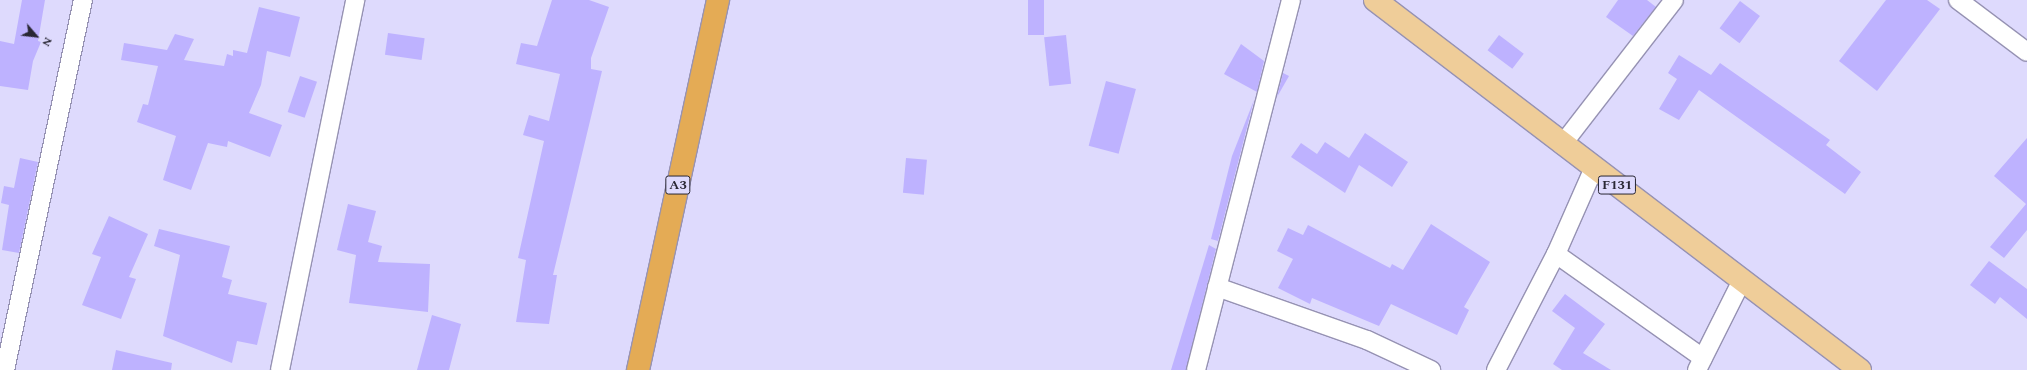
<!DOCTYPE html>
<html>
<head>
<meta charset="utf-8">
<style>
	body { margin:0 }
	#map { position:relative; width:2027px; height:370px; overflow:hidden; background:#dedafd; font-family:Spectral,serif }
	div>[style] { position:absolute }
	[style*='--x'] { left:calc(var(--x)*1px); top:calc(var(--y)*1px); width:calc(var(--w)*1px); rotate:calc(var(--a)*1deg) }
	.building>* { inset:0; background:#beb2ff; transform-origin:0 0 }
	.roads { filter:drop-shadow(1px 0 #9692b3) drop-shadow(-1px 0 #9692b3) drop-shadow(0 1px #9692b3) drop-shadow(0 -1px #9692b3) }
	.street>* { height:18px; margin:-9px; padding:0 9px; transform-origin:9px; border-radius:9px; background:#fff }
	.primary>* { height:22px; margin:-11px; padding:0 11px; transform-origin:11px; border-radius:11px; background:#efcd99 }
	.highway>* { height:22px; margin:-11px; padding:0 11px; transform-origin:11px; border-radius:11px; background:#e4ab55 }
	span { translate:-50% -50%; white-space:nowrap; text-align:center; line-height:1.15; -webkit-text-stroke:3px #dedafd; paint-order:stroke }
	.shield-label span { padding:1px 3px; background:#dedafd; border:1px solid; border-radius:3px; -webkit-text-stroke-width:0 }
	.shield-label { font-size:13px; color:#292734; font-weight:700 }
	.north { position:absolute; left:16px; top:16px; width:40px; height:40px; -webkit-text-stroke:3px #dedafd; paint-order:stroke; rotate:118deg; font-size:11px; font-weight:700; line-height:16px; text-align:center; color:#292734 }
	.north::after { content:''; display:block; margin:auto; width:14px; height:18px; background:#292734; clip-path:polygon(50% 0,100% 100%,50% 72%,0 100%) }
</style>
</head>
<body>
<div id="map">
	<div class="building">
		<div style="clip-path:polygon(22px 0,45px 0,38px 41px,41px 42px,33px 61px,28px 90px,0 86px,0 41px,14px 44px)"></div>
		<div style="clip-path:polygon(552px 0,589px 0,609px 7px,591px 58px,591px 69px,602px 71px,553px 275px,557px 275px,549px 324px,516px 322px,526px 260px,518px 258px,544px 141px,523px 135px,529px 115px,549px 121px,560px 74px,516px 64px,521px 43px,537px 46px)"></div>
		<div style="left:1028px;top:0;width:16px;height:35px"></div>
		<div style="clip-path:polygon(1618px 0,1647px 0,1656px 7px,1633px 36px,1606px 17px)"></div>
		<div style="clip-path:polygon(1886px 0,1927px 0,1940px 9px,1877px 91px,1839px 61px)"></div>
		<div style="left:1740px;top:1px;width:25px;height:34px;rotate:37deg"></div>
		<div style="clip-path:polygon(259px 7px,300px 17px,290px 57px,267px 51px,261px 85px,249px 113px,282px 125px,270px 157px,228px 141px,227px 147px,208px 143px,191px 190px,163px 180px,176px 136px,137px 122px,143px 104px,148px 105px,158px 66px,121px 60px,124px 43px,167px 50px,175px 34px,194px 39px,184px 60px,224px 66px,227px 54px,233px 56px,233px 50px,247px 53px)"></div>
		<div style="left:388px;top:33px;width:37px;height:22px;rotate:8deg"></div>
		<div style="left:1066px;top:35px;width:49px;height:22px;rotate:84deg"></div>
		<div style="left:1499px;top:35px;width:31px;height:19px;rotate:37deg"></div>
		<div style="clip-path:polygon(1241px 44px,1264px 61px,1257px 92px,1224px 74px)"></div>
		<div style="clip-path:polygon(1679px 55px,1711px 75px,1720px 63px,1830px 140px,1826px 145px,1861px 172px,1845px 194px,1699px 90px,1679px 120px,1659px 109px,1677px 79px,1668px 73px)"></div>
		<div style="clip-path:polygon(1283px 73px,1289px 76px,1277px 97px)"></div>
		<div style="left:300px;top:76px;width:18px;height:38px;rotate:19deg"></div>
		<div style="left:1106px;top:81px;width:31px;height:67px;rotate:15deg"></div>
		<div style="clip-path:polygon(1254px 100px,1218px 241px,1211px 239px,1232px 156px)"></div>
		<div style="clip-path:polygon(1365px 133px,1408px 162px,1392px 187px,1359px 165px,1345px 193px,1291px 157px,1301px 143px,1317px 154px,1325px 142px,1349px 158px)"></div>
		<div style="clip-path:polygon(2027px 138px,2027px 230px,2004px 258px,1990px 247px,2026px 204px,1994px 176px)"></div>
		<div style="clip-path:polygon(20px 158px,38px 162px,19px 253px,2px 250px,9px 205px,1px 203px,4px 186px,14px 188px)"></div>
		<div style="left:906px;top:158px;width:21px;height:35px;rotate:5deg"></div>
		<div style="clip-path:polygon(348px 204px,376px 211px,368px 242px,382px 246px,378px 262px,430px 264px,428px 312px,349px 303px,356px 255px,337px 250px)"></div>
		<div style="clip-path:polygon(109px 216px,148px 234px,129px 277px,136px 279px,121px 319px,82px 305px,101px 257px,92px 254px)"></div>
		<div style="clip-path:polygon(1431px 224px,1490px 262px,1464px 307px,1469px 310px,1457px 335px,1391px 304px,1379px 326px,1312px 298px,1310px 304px,1278px 288px,1293px 259px,1277px 251px,1288px 228px,1303px 235px,1308px 225px,1390px 268px,1392px 264px,1403px 270px)"></div>
		<div style="clip-path:polygon(159px 229px,230px 246px,222px 277px,232px 280px,228px 294px,267px 303px,257px 345px,237px 341px,232px 363px,163px 336px,180px 255px,154px 246px)"></div>
		<div style="clip-path:polygon(1209px 245px,1216px 249px,1186px 370px,1171px 370px)"></div>
		<div style="clip-path:polygon(1989px 261px,2027px 289px,2027px 319px,2000px 297px,1995px 304px,1970px 285px)"></div>
		<div style="clip-path:polygon(1565px 294px,1605px 324px,1583px 353px,1611px 370px,1562px 370px,1553px 364px,1575px 328px,1552px 311px)"></div>
		<div style="clip-path:polygon(432px 315px,461px 324px,449px 370px,417px 370px)"></div>
		<div style="clip-path:polygon(116px 350px,172px 363px,171px 370px,112px 370px)"></div>
	</div>
	<div class="roads">
		<div class="street">
			<div style="--x:1958;--y:0;--w:86;--a:37"></div>
			<div style="--x:1562;--y:145;--w:183;--a:-52.3"></div>
			<div style="--x:1556;--y:254;--w:180;--a:35.3"></div>
			<div style="--x:1217;--y:287;--w:159;--a:19.5"></div>
			<div style="--x:1367;--y:340;--w:71;--a:25.1"></div>
			<div style="--x:5;--y:370;--w:378;--a:-78.1"></div>
			<div style="--x:280;--y:370;--w:378;--a:-78.5"></div>
			<div style="--x:1196;--y:370;--w:382;--a:-75.6"></div>
			<div style="--x:1496;--y:370;--w:131;--a:-62.7"></div>
			<div style="--x:1556;--y:254;--w:94;--a:-66.2"></div>
			<div style="--x:1697;--y:370;--w:101;--a:-63.4"></div>
		</div>
		<div class="primary">
			<div style="--x:1375;--y:0;--w:610;--a:37.34"></div>
		</div>
		<div class="highway">
			<div style="--x:638;--y:370;--w:379;--a:-77.8"></div>
		</div>
	</div>
	<div class="shield-label">
		<span style="left:678px;top:185px">A3</span>
		<span style="left:1617px;top:185px">F131</span>
	</div>
	<div class="north">N</div>
</div>
</body>
</html>
